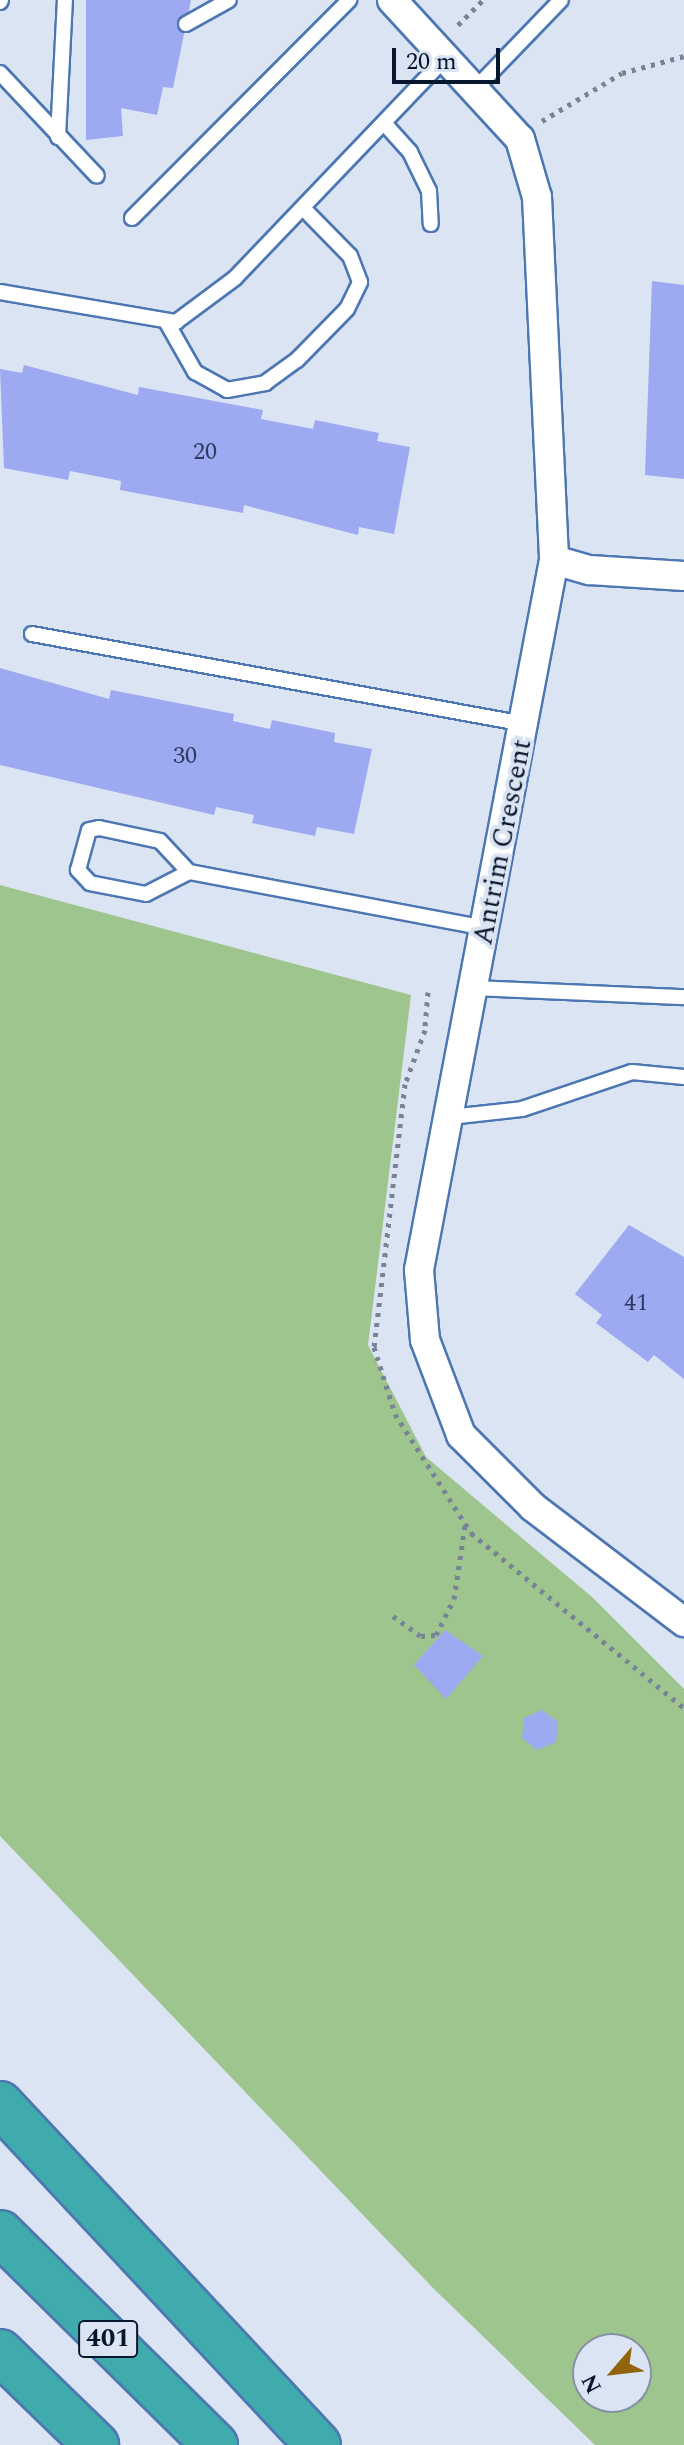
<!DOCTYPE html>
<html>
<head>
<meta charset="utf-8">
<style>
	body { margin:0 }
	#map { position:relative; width:684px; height:2445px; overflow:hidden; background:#dbe4f2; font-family:Spectral,serif }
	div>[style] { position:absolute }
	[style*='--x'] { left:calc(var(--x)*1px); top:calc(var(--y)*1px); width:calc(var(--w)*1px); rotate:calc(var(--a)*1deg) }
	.green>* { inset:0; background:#9fc58f }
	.building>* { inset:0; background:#9da9f1 }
	.path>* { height:5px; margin-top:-2.5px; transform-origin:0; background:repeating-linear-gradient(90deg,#788496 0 4px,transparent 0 10px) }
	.roads { filter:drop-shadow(2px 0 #4c77b2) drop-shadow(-2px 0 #4c77b2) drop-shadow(0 2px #4c77b2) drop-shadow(0 -2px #4c77b2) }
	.lane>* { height:14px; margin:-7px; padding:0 7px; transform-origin:7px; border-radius:7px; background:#fff }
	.street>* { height:28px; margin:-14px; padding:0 14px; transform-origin:14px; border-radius:14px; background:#fff }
	.highway>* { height:44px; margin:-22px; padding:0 22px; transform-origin:22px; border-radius:22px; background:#40abac }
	span { translate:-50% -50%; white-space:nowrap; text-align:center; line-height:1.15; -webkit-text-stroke:8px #dbe4f2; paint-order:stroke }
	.number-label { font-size:24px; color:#2c3b5e }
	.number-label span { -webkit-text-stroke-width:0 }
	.shield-label span { padding:2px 6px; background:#dbe4f2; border:2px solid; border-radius:6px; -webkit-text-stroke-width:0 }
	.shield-label { font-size:26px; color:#06162d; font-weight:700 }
	.street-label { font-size:28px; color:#06162d }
	.north { position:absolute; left:572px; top:2333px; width:80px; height:80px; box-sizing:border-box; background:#dbe4f2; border:2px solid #8692a3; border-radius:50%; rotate:242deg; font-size:22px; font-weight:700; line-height:32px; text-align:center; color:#06162d }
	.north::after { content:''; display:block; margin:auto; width:28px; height:36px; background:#90630c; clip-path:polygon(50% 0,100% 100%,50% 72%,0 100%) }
	.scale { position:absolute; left:392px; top:48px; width:108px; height:36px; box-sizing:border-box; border:4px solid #06162d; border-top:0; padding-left:10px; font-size:24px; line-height:28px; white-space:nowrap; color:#06162d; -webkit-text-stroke:6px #dbe4f2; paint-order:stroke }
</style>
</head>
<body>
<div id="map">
	<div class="green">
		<div style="clip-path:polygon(evenodd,0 885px,411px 995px,368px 1345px,426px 1457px,592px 1597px,684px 1689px,684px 2445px,595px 2445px,433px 2288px,0 1836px,0 885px,588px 2349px,636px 2349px,636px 2397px,588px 2397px,588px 2349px)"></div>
	</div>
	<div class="building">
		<div style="clip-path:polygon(86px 0,191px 0,173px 88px,163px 87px,157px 115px,121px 108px,123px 136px,86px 140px)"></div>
		<div style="clip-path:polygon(652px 281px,684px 285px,684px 479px,645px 475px)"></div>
		<div style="clip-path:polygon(24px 365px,138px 395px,139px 387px,263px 410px,261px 419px,313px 429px,315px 420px,379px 433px,377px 441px,410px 447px,394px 534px,359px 527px,358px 535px,244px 505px,243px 513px,120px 490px,121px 481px,70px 471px,68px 480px,4px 468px,0 369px,22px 373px)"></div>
		<div style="clip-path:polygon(0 668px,109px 699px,111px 690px,234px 714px,233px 721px,270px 729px,272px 720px,335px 733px,334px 742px,372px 749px,354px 834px,317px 827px,315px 836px,252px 823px,254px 815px,216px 807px,214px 815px,0 765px)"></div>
		<div style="clip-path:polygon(629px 1225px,684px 1257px,684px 1379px,654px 1355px,648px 1362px,596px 1323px,602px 1315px,575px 1294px)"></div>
		<div style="clip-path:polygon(445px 1630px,483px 1656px,446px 1699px,414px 1665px)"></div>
		<div style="clip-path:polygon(542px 1710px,558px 1722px,556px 1742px,537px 1750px,522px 1738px,524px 1718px)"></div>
	</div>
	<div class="path">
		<div style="--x:458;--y:25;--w:35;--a:-45"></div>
		<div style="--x:542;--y:121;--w:93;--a:-31"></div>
		<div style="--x:622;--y:73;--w:64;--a:-15.3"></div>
		<div style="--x:428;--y:992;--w:38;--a:95"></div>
		<div style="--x:425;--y:1030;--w:58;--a:110.3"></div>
		<div style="--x:405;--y:1084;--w:265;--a:96.7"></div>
		<div style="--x:374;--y:1347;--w:70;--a:72.6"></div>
		<div style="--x:395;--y:1414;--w:141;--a:57.4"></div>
		<div style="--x:471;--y:1533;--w:276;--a:39.4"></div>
		<div style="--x:393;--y:1616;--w:34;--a:36"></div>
		<div style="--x:421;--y:1636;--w:15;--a:-4"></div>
		<div style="--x:436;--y:1635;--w:40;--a:-63.4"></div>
		<div style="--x:454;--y:1599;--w:75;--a:-81.5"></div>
	</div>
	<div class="roads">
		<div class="lane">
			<div style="--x:0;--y:2;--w:2;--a:-63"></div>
			<div style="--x:186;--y:24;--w:49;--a:-29.2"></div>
			<div style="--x:0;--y:73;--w:141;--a:46.7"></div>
			<div style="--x:476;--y:88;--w:122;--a:-46"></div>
			<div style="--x:384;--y:123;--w:39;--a:48"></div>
			<div style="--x:410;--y:152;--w:43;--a:64"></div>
			<div style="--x:429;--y:191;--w:33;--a:87"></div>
			<div style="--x:58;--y:137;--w:137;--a:-87.1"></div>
			<div style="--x:132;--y:218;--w:308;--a:-45.1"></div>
			<div style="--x:0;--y:292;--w:179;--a:9.7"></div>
			<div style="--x:176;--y:322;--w:74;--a:-36.7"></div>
			<div style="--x:235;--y:278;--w:307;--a:-46.3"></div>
			<div style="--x:166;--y:321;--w:59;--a:60.4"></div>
			<div style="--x:195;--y:372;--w:37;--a:29"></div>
			<div style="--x:227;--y:390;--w:39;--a:-10"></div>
			<div style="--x:265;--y:383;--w:39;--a:-36"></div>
			<div style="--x:297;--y:360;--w:71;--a:-45.6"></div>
			<div style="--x:347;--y:309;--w:30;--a:-64"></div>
			<div style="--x:360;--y:282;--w:28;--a:-111"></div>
			<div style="--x:350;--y:256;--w:67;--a:-134.4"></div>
			<div style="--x:32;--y:634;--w:501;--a:10.35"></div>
			<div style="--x:189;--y:872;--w:48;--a:152.9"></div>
			<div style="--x:146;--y:894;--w:57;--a:-168.9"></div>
			<div style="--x:90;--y:883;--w:18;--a:-133"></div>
			<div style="--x:78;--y:870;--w:41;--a:-74.6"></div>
			<div style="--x:89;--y:830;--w:10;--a:-11"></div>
			<div style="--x:99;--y:828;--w:62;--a:12"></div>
			<div style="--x:160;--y:841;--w:42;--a:46.9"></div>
			<div style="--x:189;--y:872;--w:302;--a:10.7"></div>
			<div style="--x:475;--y:988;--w:209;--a:2.5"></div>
			<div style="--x:450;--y:1117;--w:72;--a:-6.3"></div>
			<div style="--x:522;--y:1109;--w:116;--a:-18.6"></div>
			<div style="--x:632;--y:1072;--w:52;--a:5.5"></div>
		</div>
		<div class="street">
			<div style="--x:392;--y:0;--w:189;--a:47.4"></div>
			<div style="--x:520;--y:139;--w:60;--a:73.7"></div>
			<div style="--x:537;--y:197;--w:363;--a:87.3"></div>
			<div style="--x:554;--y:560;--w:723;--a:100.77"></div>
			<div style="--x:419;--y:1270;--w:70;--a:85.1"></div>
			<div style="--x:425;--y:1340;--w:102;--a:69.2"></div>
			<div style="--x:461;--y:1435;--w:102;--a:45"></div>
			<div style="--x:533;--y:1507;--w:190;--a:37.3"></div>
			<div style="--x:554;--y:560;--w:37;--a:16"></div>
			<div style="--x:590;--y:570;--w:94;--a:3.7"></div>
		</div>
		<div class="highway">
			<div style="--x:0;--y:2104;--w:466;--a:47"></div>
			<div style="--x:0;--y:2233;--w:302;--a:44.6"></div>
			<div style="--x:0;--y:2352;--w:134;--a:44.1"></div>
		</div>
	</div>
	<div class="number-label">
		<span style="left:205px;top:453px">20</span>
		<span style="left:185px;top:757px">30</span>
		<span style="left:636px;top:1304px">41</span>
	</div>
	<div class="shield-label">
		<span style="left:108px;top:2339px">401</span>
	</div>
	<div class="street-label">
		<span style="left:503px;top:842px;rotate:-79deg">Antrim Crescent</span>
	</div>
	<div class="north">N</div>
	<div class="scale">20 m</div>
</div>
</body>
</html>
